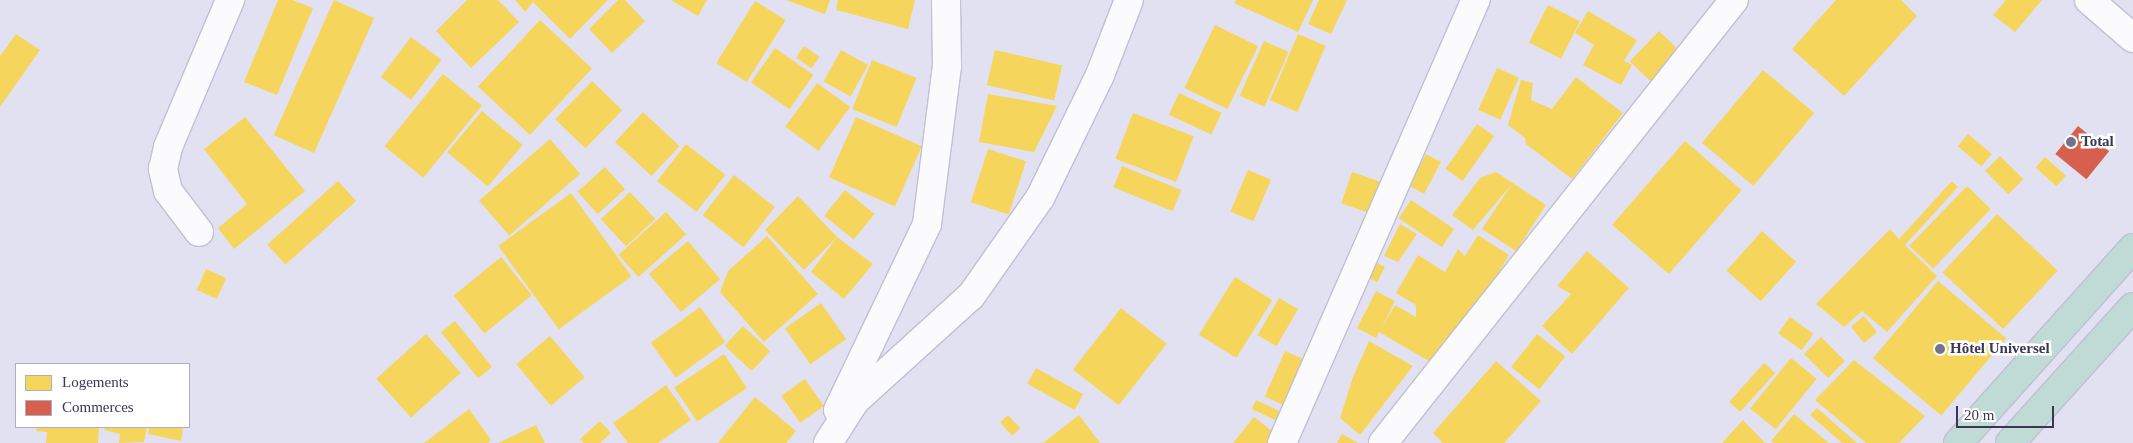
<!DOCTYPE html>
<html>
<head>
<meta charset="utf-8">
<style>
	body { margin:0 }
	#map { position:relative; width:2133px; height:443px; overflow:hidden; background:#e2e1f1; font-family:Georgia,serif }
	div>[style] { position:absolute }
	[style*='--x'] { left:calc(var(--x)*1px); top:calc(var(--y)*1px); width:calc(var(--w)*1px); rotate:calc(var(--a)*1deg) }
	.homes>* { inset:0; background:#f6d55c; transform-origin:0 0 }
	.shops>* { inset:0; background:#d6604d; transform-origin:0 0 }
	.roads { filter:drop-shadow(1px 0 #c1bfd4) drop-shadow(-1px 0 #c1bfd4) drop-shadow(0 1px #c1bfd4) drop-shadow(0 -1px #c1bfd4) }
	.street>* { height:28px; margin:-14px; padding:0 14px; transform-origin:14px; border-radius:14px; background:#fbfafd }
	.highway>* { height:28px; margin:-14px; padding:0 14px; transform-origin:14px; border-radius:14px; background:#c0dad6 }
	.dots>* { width:14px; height:14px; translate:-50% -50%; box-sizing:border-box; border:2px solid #fff; border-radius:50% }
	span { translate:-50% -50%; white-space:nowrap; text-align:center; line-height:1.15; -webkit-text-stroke:5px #fff; paint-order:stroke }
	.poi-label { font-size:15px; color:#393753; font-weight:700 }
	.left { translate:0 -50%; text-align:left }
	.legend { position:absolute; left:15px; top:363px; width:175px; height:65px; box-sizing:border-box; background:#fff; border:1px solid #b0afba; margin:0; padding:6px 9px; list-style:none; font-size:15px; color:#393753 }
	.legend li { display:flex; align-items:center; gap:10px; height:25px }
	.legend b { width:25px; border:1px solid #b0afba }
	.scale { position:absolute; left:1956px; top:406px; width:98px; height:22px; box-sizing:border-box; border:2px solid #393753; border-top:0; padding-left:6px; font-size:15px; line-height:18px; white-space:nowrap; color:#393753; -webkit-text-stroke:4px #fff; paint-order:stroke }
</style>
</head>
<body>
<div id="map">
	<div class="homes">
		<div style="clip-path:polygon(278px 0,292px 0,313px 8px,277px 95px,244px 82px)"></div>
		<div style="left:334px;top:0;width:44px;height:148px;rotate:24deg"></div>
		<div style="clip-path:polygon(467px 0,498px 0,519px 22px,471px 68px,436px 31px)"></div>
		<div style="clip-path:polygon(515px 0,608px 0,570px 39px,533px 2px,525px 12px)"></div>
		<div style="clip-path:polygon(618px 0,625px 0,645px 21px,612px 53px,589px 29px)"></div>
		<div style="clip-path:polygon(671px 0,707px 0,698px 16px)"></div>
		<div style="clip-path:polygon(786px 0,830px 0,825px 14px)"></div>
		<div style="clip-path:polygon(838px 0,915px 0,908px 29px,836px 10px)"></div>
		<div style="clip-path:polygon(1236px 0,1313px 0,1298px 32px,1234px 3px)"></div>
		<div style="clip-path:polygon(1319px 0,1347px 0,1331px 34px,1308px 24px)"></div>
		<div style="clip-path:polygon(1836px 0,1901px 0,1917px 16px,1844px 96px,1792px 49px)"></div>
		<div style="clip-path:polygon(2006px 0,2042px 0,2015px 32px,1993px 15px)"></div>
		<div style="left:755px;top:1px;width:36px;height:73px;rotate:32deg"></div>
		<div style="left:1548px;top:5px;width:36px;height:42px;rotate:27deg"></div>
		<div style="clip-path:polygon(1588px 11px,1637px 40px,1624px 61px,1632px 65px,1621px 85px,1583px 65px,1594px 45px,1575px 33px)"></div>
		<div style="left:540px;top:20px;width:71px;height:91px;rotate:43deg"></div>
		<div style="left:1215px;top:25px;width:48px;height:70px;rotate:26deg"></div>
		<div style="left:1659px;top:31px;width:32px;height:42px;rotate:44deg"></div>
		<div style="clip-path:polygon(16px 34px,40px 50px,0 107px,0 56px)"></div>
		<div style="left:1298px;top:34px;width:30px;height:72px;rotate:23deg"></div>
		<div style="left:411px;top:37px;width:38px;height:50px;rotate:37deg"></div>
		<div style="left:1264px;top:41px;width:27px;height:60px;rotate:24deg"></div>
		<div style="left:804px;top:46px;width:19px;height:14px;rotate:35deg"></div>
		<div style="left:775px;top:48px;width:47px;height:42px;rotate:35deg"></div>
		<div style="left:841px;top:50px;width:31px;height:36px;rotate:29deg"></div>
		<div style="left:995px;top:50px;width:69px;height:36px;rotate:13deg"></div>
		<div style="left:872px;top:60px;width:48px;height:53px;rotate:22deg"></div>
		<div style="left:1497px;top:68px;width:24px;height:46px;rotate:24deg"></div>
		<div style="left:1763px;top:70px;width:67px;height:95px;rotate:40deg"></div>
		<div style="left:443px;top:74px;width:50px;height:93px;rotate:39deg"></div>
		<div style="clip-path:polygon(1576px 77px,1623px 113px,1572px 179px,1526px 144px,1525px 138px,1508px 125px,1521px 80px,1533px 83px,1531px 100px,1552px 109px)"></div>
		<div style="left:592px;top:81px;width:42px;height:53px;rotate:44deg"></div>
		<div style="left:817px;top:83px;width:41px;height:54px;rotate:36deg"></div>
		<div style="left:1179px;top:93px;width:47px;height:24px;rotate:25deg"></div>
		<div style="clip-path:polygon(988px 94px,1057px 106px,1034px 152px,979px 142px)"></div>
		<div style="left:482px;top:111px;width:53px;height:54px;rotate:40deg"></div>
		<div style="left:643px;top:112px;width:50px;height:41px;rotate:43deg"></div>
		<div style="left:1133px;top:113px;width:65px;height:49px;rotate:21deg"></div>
		<div style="clip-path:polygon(245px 117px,305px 191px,234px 249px,218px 228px,247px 204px,204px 149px)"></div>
		<div style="left:856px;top:117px;width:72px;height:66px;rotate:24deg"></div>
		<div style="left:1477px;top:124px;width:21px;height:55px;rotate:35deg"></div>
		<div style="left:1968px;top:134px;width:31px;height:16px;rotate:40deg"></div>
		<div style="left:550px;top:139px;width:46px;height:94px;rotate:49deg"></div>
		<div style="left:1685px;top:141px;width:75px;height:111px;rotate:41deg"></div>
		<div style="left:686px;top:144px;width:50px;height:47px;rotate:38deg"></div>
		<div style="left:988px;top:149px;width:40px;height:56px;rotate:18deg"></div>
		<div style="left:1426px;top:154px;width:17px;height:36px;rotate:28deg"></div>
		<div style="left:2000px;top:156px;width:33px;height:21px;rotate:45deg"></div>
		<div style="left:2045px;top:157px;width:28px;height:14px;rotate:42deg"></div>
		<div style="left:1122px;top:166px;width:64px;height:23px;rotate:22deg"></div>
		<div style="left:605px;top:167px;width:30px;height:37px;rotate:48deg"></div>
		<div style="left:1248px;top:170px;width:25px;height:45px;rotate:23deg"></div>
		<div style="left:1352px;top:172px;width:36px;height:33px;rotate:19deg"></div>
		<div style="clip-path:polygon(1496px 172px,1546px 205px,1516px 251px,1482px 229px,1512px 184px,1473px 230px,1452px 215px,1480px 178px)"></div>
		<div style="left:734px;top:175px;width:52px;height:51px;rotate:38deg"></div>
		<div style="left:338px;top:181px;width:27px;height:95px;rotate:48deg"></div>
		<div style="clip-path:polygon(1952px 181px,1958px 187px,1905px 245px,1937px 276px,1887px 332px,1862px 311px,1844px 327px,1816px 304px,1890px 229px,1899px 239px)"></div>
		<div style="left:1967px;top:186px;width:33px;height:83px;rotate:44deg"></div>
		<div style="left:845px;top:190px;width:38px;height:33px;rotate:39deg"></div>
		<div style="left:630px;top:192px;width:37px;height:40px;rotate:47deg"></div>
		<div style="left:571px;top:193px;width:103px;height:90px;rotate:54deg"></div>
		<div style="clip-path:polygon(798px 196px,837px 237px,873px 264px,844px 299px,811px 272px,837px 237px,804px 270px,765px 230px)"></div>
		<div style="left:1411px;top:200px;width:52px;height:22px;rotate:34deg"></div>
		<div style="left:666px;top:212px;width:30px;height:64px;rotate:48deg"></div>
		<div style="left:1997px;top:214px;width:83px;height:80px;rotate:43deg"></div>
		<div style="clip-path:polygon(1400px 224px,1417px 234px,1398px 262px,1384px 256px)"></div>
		<div style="left:1762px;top:231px;width:46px;height:53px;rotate:42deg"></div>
		<div style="clip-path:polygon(1478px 235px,1509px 255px,1458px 341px,1434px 364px,1379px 332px,1376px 338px,1357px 328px,1376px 291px,1395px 301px,1381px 329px,1395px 305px,1416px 317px,1416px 305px,1396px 293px,1418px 255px,1445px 272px,1458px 249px,1465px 256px)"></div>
		<div style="clip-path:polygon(767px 236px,818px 294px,764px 342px,720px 292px,728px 271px)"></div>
		<div style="left:688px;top:241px;width:50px;height:51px;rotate:50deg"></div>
		<div style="clip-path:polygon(1587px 251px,1629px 288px,1572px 354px,1542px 326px,1571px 294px,1557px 286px)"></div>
		<div style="left:501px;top:257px;width:49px;height:61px;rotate:51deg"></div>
		<div style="left:1375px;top:262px;width:11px;height:17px;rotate:27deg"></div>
		<div style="left:206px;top:269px;width:22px;height:23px;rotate:24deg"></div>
		<div style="left:1235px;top:277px;width:44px;height:68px;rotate:32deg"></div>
		<div style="left:1938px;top:281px;width:89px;height:101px;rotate:40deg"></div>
		<div style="left:1279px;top:298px;width:22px;height:43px;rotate:30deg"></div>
		<div style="left:821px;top:303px;width:44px;height:44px;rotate:55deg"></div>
		<div style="left:700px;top:307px;width:43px;height:61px;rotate:54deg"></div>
		<div style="left:1121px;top:308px;width:58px;height:78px;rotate:38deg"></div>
		<div style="left:1864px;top:316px;width:21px;height:17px;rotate:51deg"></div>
		<div style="left:1790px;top:317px;width:29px;height:20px;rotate:36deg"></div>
		<div style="left:455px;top:321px;width:59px;height:18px;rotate:51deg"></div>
		<div style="left:743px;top:326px;width:37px;height:27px;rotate:43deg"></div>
		<div style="left:426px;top:334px;width:52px;height:67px;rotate:48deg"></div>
		<div style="left:1537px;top:334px;width:36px;height:42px;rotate:38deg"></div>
		<div style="left:550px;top:336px;width:54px;height:44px;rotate:50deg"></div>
		<div style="left:1821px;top:337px;width:34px;height:24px;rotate:45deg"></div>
		<div style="clip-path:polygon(1369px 341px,1413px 366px,1360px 435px,1340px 418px,1353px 377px)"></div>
		<div style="left:1285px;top:351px;width:24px;height:50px;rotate:24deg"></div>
		<div style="left:724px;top:354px;width:41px;height:60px;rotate:56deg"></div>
		<div style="left:1791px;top:358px;width:33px;height:65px;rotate:39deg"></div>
		<div style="clip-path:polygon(1854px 360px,1925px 416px,1899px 443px,1866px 443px,1815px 400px)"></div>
		<div style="clip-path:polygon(1496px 361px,1541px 401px,1504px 443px,1443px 443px,1433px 433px)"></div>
		<div style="left:1764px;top:363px;width:15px;height:52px;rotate:42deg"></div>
		<div style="left:1036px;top:368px;width:54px;height:18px;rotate:29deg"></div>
		<div style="left:805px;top:379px;width:33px;height:29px;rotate:55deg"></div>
		<div style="clip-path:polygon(666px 385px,691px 420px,658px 443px,628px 443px,613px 423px)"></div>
		<div style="clip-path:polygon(755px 397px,796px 431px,786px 443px,718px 443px)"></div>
		<div style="left:1256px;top:400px;width:33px;height:10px;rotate:25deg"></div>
		<div style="clip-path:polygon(1817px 408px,1857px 443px,1842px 443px,1810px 415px)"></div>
		<div style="clip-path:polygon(469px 409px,491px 440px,488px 443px,424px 443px)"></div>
		<div style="clip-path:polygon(1794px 414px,1829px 443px,1774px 443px,1771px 441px)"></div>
		<div style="left:1008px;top:415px;width:18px;height:11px;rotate:47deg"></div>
		<div style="clip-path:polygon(1079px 415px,1100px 443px,1043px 443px)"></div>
		<div style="clip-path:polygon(1254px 417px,1277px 435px,1271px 443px,1233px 443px)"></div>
		<div style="clip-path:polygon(1743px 420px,1765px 443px,1722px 443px)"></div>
		<div style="clip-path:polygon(600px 421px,611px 433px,600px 443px,584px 443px,580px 439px)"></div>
		<div style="clip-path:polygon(536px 425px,545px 443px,498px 443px)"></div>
		<div style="clip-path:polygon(37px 427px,99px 427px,98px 443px,46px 443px,47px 432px,36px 431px)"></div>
		<div style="clip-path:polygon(105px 427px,147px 427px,144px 442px,119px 443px,120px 434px,104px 430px)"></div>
		<div style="clip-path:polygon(149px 427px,183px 427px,181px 441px,148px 434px)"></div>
		<div style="clip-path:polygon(1342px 434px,1358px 443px,1337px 443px)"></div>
	</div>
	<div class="shops">
		<div style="left:2078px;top:126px;width:40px;height:36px;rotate:39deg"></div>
	</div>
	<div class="roads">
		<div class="street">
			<div style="--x:2089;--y:0;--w:58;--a:40.8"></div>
			<div style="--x:199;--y:232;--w:51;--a:-127.1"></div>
			<div style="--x:168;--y:191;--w:23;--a:-103"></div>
			<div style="--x:163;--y:169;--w:23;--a:-77"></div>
			<div style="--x:168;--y:147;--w:160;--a:-67.1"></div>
			<div style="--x:838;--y:410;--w:206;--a:-64.4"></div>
			<div style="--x:927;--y:224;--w:159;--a:-82.8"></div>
			<div style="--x:947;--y:66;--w:66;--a:-90.9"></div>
			<div style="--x:828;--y:443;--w:50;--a:-57.3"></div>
			<div style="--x:855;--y:401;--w:156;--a:-42.2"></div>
			<div style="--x:971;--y:296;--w:120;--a:-54.9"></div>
			<div style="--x:1040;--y:198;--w:137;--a:-64"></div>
			<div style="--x:1100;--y:75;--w:80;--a:-68.9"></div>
			<div style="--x:1282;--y:443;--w:484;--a:-66.4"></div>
			<div style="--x:1383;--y:443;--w:565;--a:-51.61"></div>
		</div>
		<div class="highway">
			<div style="--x:1958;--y:443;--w:262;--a:-48.1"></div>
			<div style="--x:2010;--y:443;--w:183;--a:-47.9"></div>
		</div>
	</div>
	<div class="dots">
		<div style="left:2071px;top:142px;background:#74728a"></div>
		<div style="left:1940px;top:349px;background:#74728a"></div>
	</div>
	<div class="poi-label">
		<span class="left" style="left:2081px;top:142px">Total</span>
		<span class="left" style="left:1950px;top:349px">Hôtel Universel</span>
	</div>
	<ul class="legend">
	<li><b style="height:14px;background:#f6d55c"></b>Logements</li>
	<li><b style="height:14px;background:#d6604d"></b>Commerces</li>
	</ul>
	<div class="scale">20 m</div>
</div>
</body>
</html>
